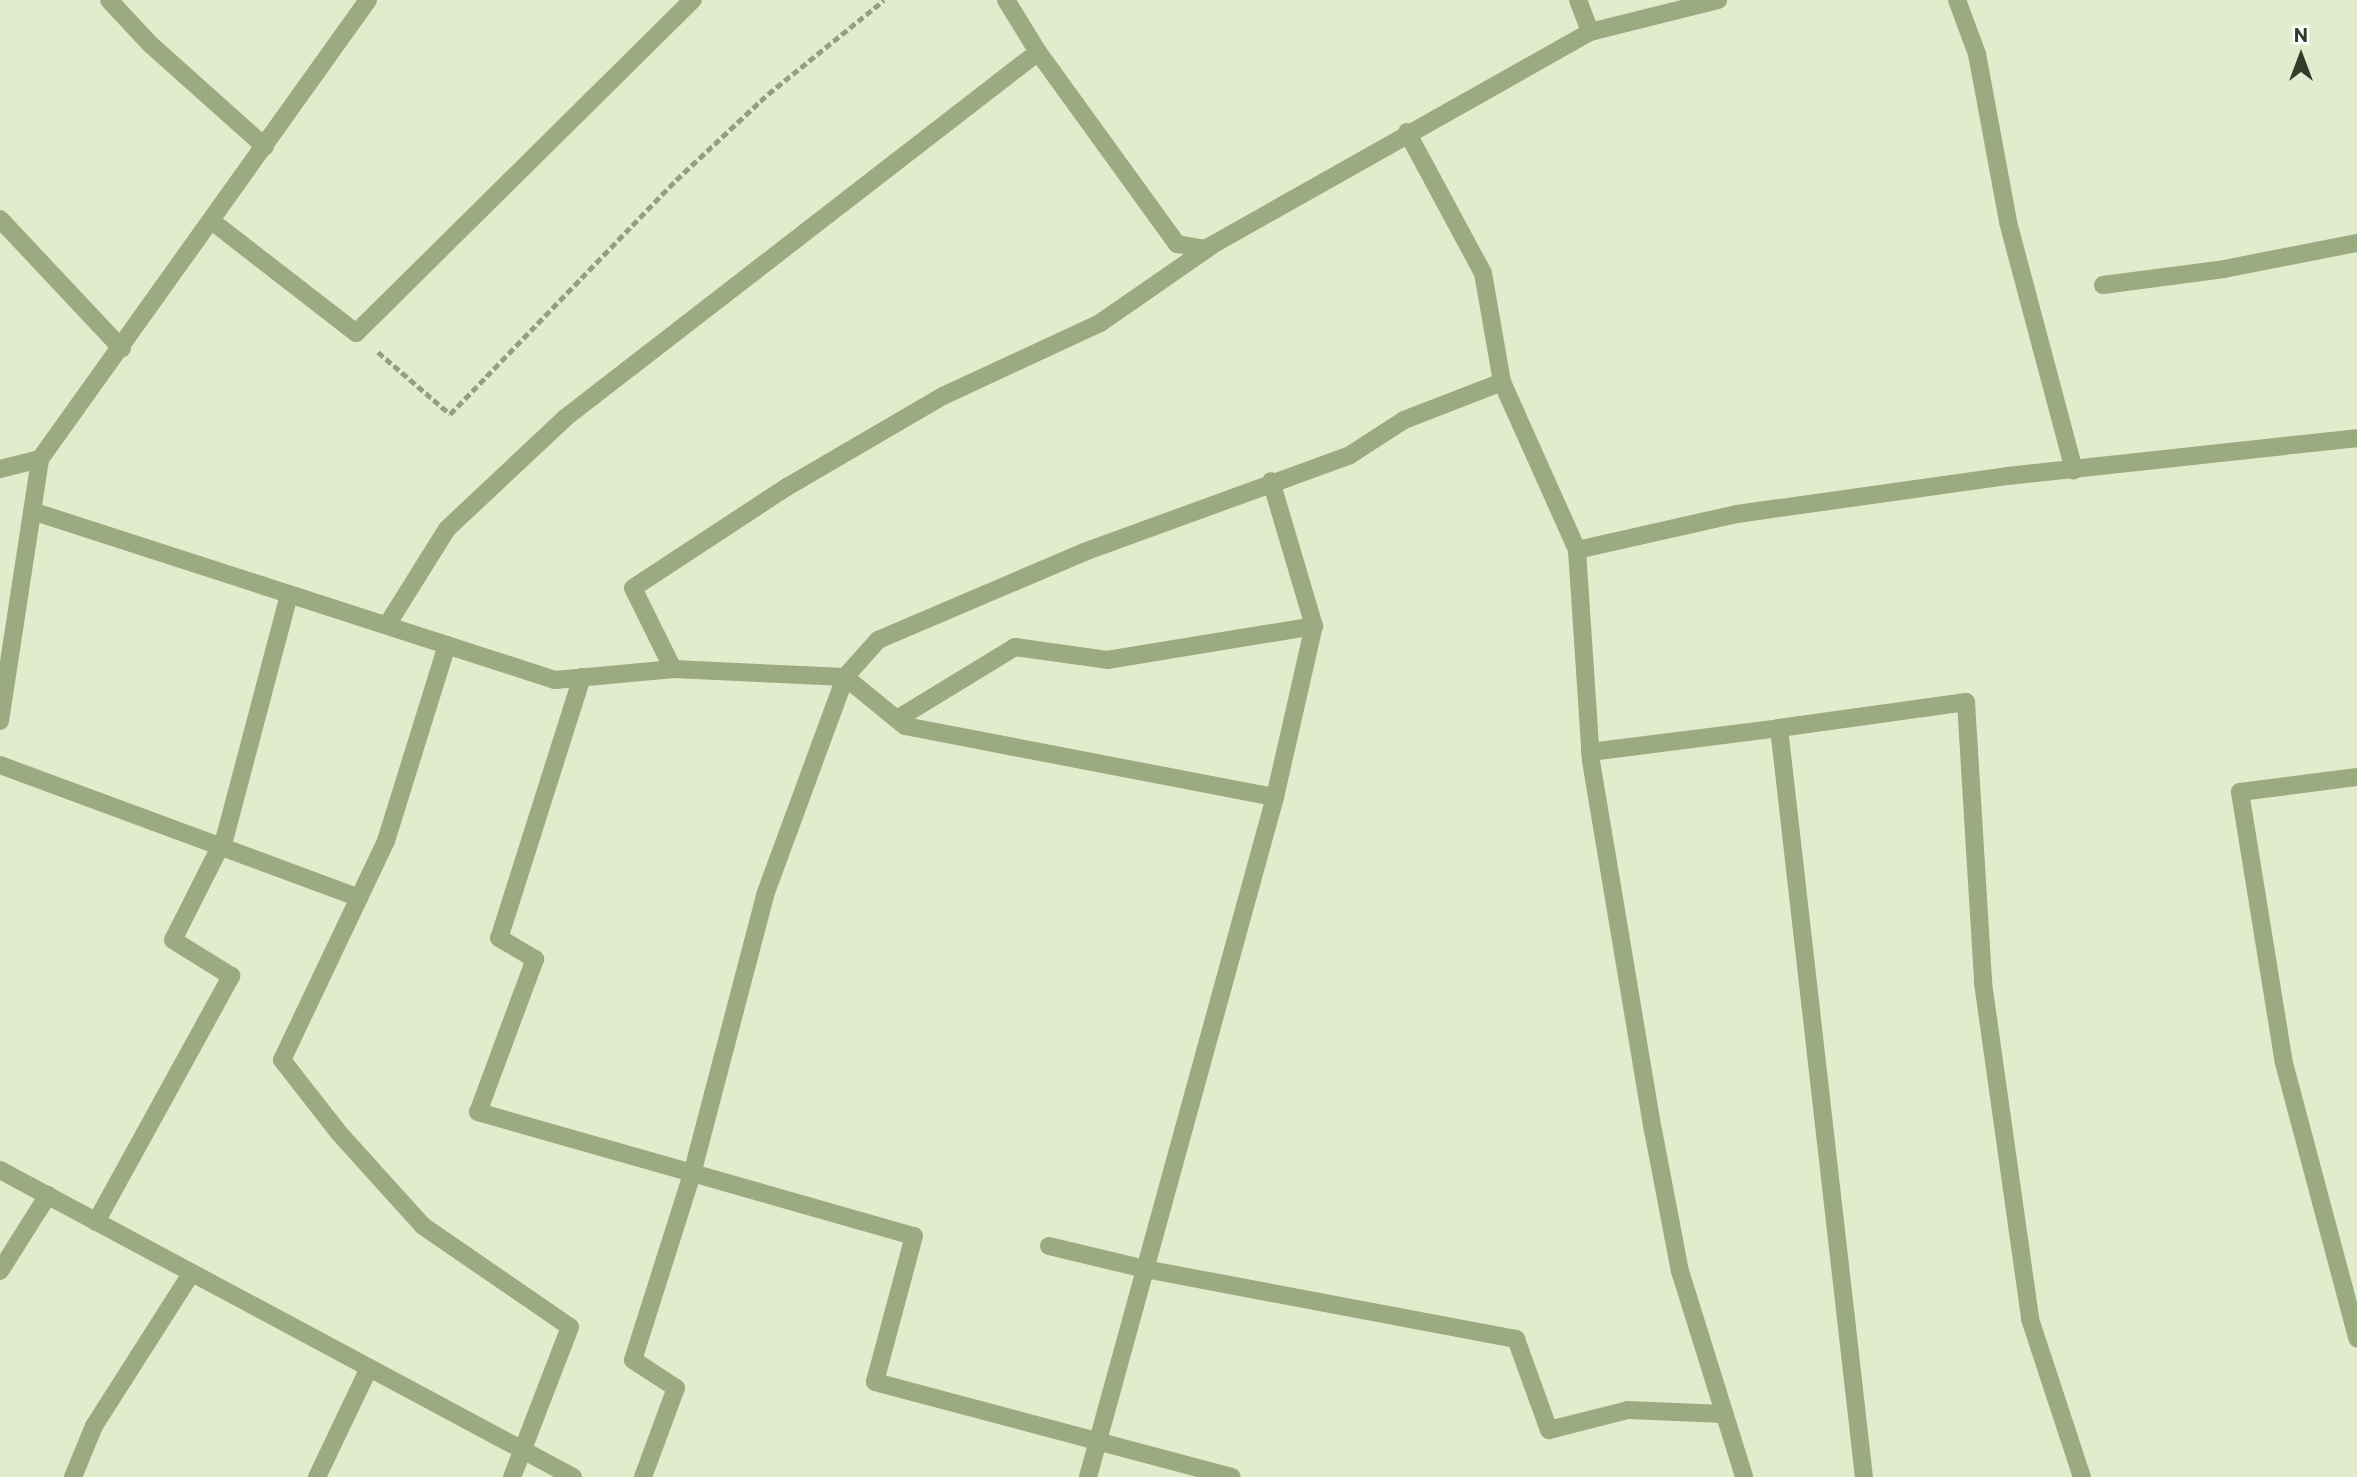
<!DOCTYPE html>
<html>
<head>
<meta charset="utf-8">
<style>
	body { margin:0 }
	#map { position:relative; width:2357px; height:1477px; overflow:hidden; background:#e0eccb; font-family:Commissioner,sans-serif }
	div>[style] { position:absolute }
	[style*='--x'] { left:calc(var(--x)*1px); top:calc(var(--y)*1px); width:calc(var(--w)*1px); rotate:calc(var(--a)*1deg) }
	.path>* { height:4.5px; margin-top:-2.25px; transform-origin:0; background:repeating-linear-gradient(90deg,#949d85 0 7px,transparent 0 10.5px) }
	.street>* { height:18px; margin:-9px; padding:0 9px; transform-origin:9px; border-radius:9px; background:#9baa80 }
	span { translate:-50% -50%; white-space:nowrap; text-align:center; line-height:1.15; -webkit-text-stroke:7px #fff; paint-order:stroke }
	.north { position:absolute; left:2266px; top:21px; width:70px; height:70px; -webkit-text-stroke:5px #fff; paint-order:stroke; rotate:0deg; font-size:19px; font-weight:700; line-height:28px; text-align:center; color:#353a2d }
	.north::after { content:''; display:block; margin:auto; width:24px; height:32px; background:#353a2d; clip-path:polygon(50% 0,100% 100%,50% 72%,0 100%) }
</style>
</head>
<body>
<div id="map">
	<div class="path">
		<div style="--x:378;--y:352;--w:95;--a:40.7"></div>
		<div style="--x:450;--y:414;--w:325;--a:-46"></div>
		<div style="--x:676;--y:180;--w:126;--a:-43.1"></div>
		<div style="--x:768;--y:94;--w:149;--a:-39"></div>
	</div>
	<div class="street">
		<div style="--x:109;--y:0;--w:60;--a:47"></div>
		<div style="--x:150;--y:44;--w:154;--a:41.8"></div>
		<div style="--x:1006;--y:0;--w:61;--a:58.4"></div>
		<div style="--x:1038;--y:52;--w:237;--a:54.1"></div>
		<div style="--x:1177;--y:244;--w:28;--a:10"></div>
		<div style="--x:1205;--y:249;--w:442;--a:-29.4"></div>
		<div style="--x:1590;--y:32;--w:132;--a:-14"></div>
		<div style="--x:1578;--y:0;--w:34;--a:69"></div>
		<div style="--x:1957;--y:0;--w:58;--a:69.7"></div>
		<div style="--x:1977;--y:54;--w:171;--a:79.5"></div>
		<div style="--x:2008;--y:222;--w:257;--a:75.1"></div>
		<div style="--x:1407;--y:132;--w:160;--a:61.7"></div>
		<div style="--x:1483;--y:273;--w:111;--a:80.1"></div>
		<div style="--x:1502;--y:382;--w:184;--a:65.9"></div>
		<div style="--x:1577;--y:550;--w:211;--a:86.2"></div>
		<div style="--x:1591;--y:761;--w:374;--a:80.5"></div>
		<div style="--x:1653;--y:1130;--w:144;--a:79.2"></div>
		<div style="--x:1680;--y:1271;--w:216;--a:72.7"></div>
		<div style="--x:0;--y:219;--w:178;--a:46.8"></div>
		<div style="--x:213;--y:222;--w:181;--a:37.8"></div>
		<div style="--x:356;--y:333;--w:474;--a:-44.7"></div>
		<div style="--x:2103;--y:285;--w:122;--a:-7.5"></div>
		<div style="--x:2224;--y:269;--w:136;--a:-11.1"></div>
		<div style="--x:0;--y:469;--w:41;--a:-14"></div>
		<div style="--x:35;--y:512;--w:546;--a:17.9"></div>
		<div style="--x:555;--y:680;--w:119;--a:-5.3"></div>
		<div style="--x:673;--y:669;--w:172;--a:2.7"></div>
		<div style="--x:845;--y:677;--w:77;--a:39.2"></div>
		<div style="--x:905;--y:726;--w:377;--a:10.9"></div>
		<div style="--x:1577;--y:550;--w:164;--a:-12.7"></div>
		<div style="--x:1737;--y:514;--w:274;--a:-8"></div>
		<div style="--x:2008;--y:476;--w:351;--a:-6.2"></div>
		<div style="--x:387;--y:625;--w:113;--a:-58"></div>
		<div style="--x:447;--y:529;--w:162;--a:-43.2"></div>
		<div style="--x:565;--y:418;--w:598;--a:-37.73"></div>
		<div style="--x:447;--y:645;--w:205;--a:107.3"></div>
		<div style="--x:386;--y:841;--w:242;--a:115.4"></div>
		<div style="--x:282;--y:1060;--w:93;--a:52"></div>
		<div style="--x:339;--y:1133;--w:125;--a:47.9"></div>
		<div style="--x:423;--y:1226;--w:178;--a:34.5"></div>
		<div style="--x:570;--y:1327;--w:161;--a:111.1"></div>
		<div style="--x:673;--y:669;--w:90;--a:-116.3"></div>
		<div style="--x:633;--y:588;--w:184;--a:-33.3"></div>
		<div style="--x:787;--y:487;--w:181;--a:-30.3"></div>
		<div style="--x:943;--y:396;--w:173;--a:-24.9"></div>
		<div style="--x:1100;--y:323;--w:135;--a:-34.7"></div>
		<div style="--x:582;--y:677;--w:274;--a:107.6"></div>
		<div style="--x:499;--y:938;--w:42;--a:30.3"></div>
		<div style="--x:535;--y:959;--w:163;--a:110.4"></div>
		<div style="--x:478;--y:1112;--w:453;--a:15.9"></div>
		<div style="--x:914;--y:1236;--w:151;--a:105"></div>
		<div style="--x:875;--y:1382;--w:369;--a:14.9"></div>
		<div style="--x:897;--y:719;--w:138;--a:-31.4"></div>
		<div style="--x:1015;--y:647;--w:93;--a:8"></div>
		<div style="--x:1107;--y:660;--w:210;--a:-9.3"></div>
		<div style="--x:0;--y:721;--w:265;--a:-81.3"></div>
		<div style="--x:40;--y:459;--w:564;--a:-54.45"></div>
		<div style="--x:1779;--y:728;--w:189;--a:-7.9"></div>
		<div style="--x:1966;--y:702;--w:282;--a:86.5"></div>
		<div style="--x:1983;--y:983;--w:339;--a:82"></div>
		<div style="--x:2030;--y:1319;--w:166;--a:71.8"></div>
		<div style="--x:1590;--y:752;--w:191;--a:-7.2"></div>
		<div style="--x:1779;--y:728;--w:754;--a:83.53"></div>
		<div style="--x:0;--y:765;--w:383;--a:20.3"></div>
		<div style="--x:2357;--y:777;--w:118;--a:172.7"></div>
		<div style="--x:2240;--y:792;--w:275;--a:80.8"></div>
		<div style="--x:2284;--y:1063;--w:285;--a:75.1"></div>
		<div style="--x:0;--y:1170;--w:650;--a:28.18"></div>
		<div style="--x:96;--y:1222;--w:281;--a:-61.2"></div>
		<div style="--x:231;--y:976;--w:68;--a:-148.2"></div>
		<div style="--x:173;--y:940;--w:115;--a:-63.2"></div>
		<div style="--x:225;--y:837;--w:251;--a:-75.2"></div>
		<div style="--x:1049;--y:1246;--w:99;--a:13.5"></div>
		<div style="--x:1145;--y:1269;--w:378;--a:10.7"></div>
		<div style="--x:1516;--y:1339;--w:97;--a:70.1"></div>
		<div style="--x:1549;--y:1430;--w:81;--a:-14.2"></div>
		<div style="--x:1628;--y:1410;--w:96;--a:2.4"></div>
		<div style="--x:0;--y:1271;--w:90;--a:-57.7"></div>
		<div style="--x:73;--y:1477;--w:55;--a:-67.6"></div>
		<div style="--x:94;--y:1426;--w:180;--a:-57.5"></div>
		<div style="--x:317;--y:1477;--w:119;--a:-64.5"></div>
		<div style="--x:643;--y:1477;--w:95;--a:-69.7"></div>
		<div style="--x:676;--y:1388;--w:51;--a:-146.9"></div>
		<div style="--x:633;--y:1360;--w:195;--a:-72.4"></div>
		<div style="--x:692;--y:1174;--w:288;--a:-75.3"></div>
		<div style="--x:765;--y:895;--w:232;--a:-69.8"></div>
		<div style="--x:845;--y:677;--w:50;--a:-48.3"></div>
		<div style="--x:878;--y:640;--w:224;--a:-23.1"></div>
		<div style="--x:1084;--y:552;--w:283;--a:-20"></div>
		<div style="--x:1350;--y:455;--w:64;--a:-32.9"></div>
		<div style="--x:1404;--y:420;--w:105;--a:-21.2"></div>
		<div style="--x:1088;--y:1477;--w:705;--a:-74.62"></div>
		<div style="--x:1275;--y:797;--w:175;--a:-77.2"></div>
		<div style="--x:1314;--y:626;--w:151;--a:-106.5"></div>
	</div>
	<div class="north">N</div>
</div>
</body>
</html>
